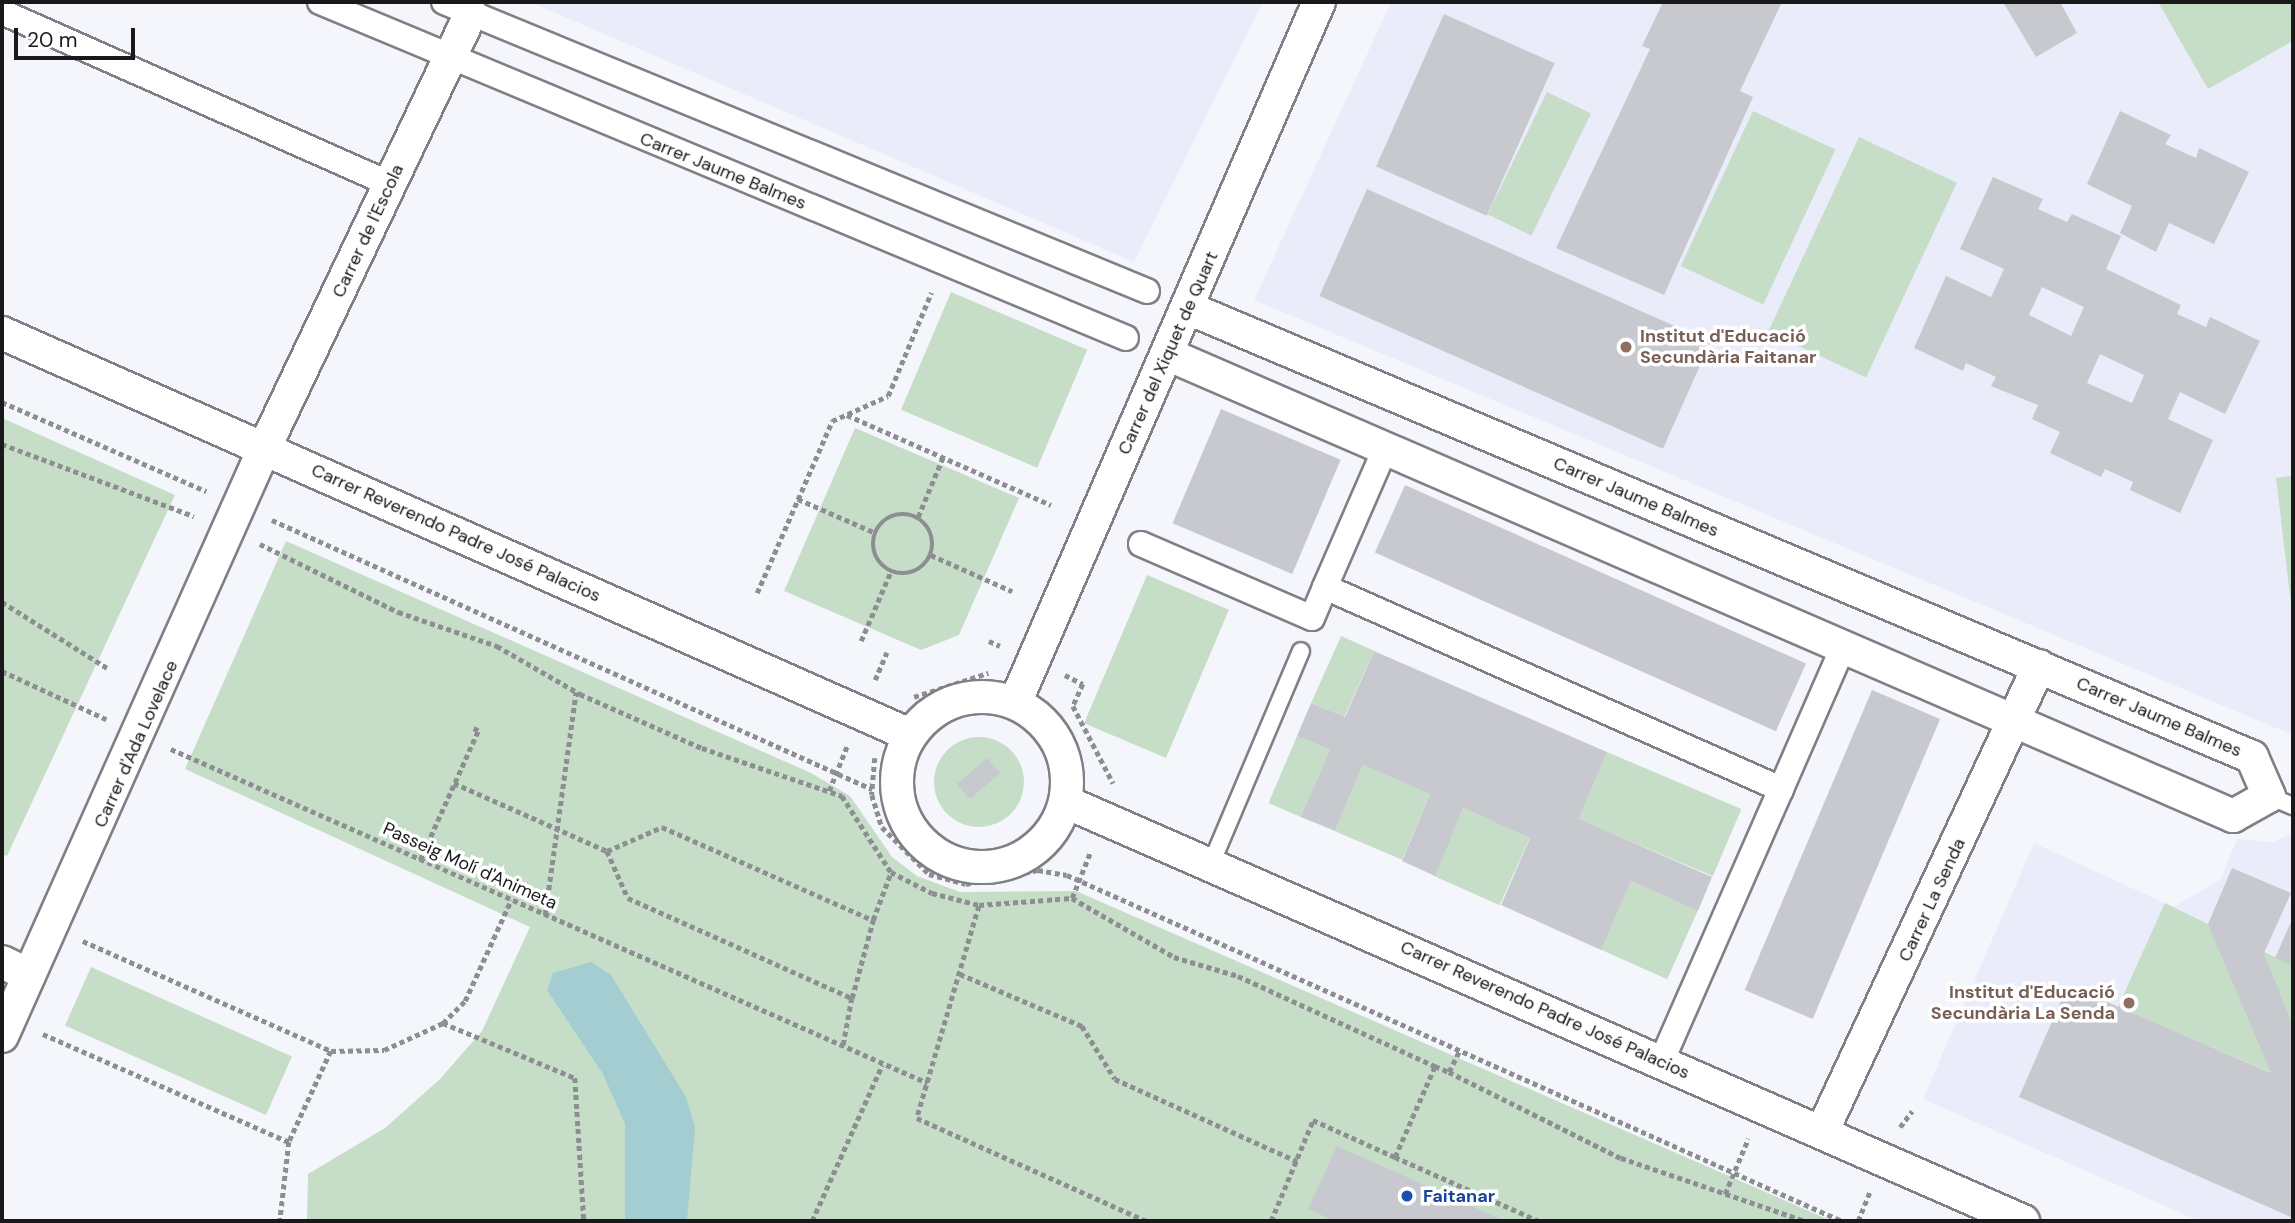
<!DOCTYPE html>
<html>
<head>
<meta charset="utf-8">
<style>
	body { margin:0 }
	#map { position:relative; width:2295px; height:1223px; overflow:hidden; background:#f5f6fc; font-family:"DM Sans",sans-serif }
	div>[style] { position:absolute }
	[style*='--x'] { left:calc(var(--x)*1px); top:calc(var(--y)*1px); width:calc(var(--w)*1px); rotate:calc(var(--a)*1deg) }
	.built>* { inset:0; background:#eaecfa }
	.green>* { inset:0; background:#c6ddc8; transform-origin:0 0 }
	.round { border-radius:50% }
	.water>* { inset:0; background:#a4cdd2 }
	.building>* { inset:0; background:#c8c9cf; transform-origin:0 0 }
	.path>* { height:4.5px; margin-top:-2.25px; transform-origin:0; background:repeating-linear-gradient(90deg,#8d8e92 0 5px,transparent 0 8.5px) }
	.path>.ring { margin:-2.25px; padding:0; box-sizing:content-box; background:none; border:4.5px solid #8d8e92; border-radius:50% }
	.roads { filter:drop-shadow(2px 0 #7f8086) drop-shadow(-2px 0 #7f8086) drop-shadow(0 2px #7f8086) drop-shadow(0 -2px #7f8086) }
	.service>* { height:16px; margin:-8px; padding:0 8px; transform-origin:8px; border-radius:8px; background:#fff }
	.pedestrian>* { height:24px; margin:-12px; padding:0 12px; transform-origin:12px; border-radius:12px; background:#fff }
	.minor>* { height:32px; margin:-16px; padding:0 16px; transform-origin:16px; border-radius:16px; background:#fff }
	.minor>.ring { margin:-16px; padding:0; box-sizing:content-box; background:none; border:32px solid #fff; border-radius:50% }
	.dots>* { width:19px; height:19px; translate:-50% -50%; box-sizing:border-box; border:4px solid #fff; border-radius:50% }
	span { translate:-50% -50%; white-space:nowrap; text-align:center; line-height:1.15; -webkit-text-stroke:7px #fff; paint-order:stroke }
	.street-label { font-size:18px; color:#19191c }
	.education-label { font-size:18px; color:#785e54; font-weight:700 }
	.left { translate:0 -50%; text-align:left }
	.right { translate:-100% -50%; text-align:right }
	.transit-label { font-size:18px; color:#164399; font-weight:700 }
	.frame { position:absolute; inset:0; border:4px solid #19191c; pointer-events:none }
	.scale { position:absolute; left:14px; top:28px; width:121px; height:32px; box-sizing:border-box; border:4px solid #19191c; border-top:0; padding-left:9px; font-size:21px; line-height:24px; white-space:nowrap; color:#19191c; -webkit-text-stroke:5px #fff; paint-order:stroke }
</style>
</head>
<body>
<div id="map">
	<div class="built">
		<div style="clip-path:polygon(530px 2px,1263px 2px,1134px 262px)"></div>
		<div style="clip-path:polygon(1391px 2px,2293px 2px,2293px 735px,1254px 300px)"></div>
		<div style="clip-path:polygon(2293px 833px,2293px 1221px,2199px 1221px,1923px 1099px,2034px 843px,2173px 907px,2220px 880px,2237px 839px,2273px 842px)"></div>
	</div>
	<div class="green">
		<div style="clip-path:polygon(2158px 2px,2293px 2px,2293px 41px,2208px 89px)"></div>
		<div style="left:1547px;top:92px;width:49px;height:136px;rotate:26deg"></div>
		<div style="left:1753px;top:111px;width:91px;height:171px;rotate:25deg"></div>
		<div style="left:1859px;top:137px;width:108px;height:215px;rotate:25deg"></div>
		<div style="left:951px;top:292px;width:148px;height:128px;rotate:23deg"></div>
		<div style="clip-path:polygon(2px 418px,175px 495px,7px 856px,2px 854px)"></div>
		<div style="clip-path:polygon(855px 428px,1019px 498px,959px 635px,921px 650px,784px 591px)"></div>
		<div style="clip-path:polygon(2293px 476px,2293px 621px,2276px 478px)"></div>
		<div style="clip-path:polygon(286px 541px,811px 773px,850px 796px,892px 857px,917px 876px,960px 892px,1076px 891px,1832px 1221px,307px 1221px,308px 1174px,385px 1128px,439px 1080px,482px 1031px,530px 927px,185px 769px)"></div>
		<div style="left:1147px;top:575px;width:89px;height:161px;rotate:23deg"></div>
		<div style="left:1341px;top:636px;width:36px;height:73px;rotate:24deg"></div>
		<div style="left:1297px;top:736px;width:36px;height:73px;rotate:23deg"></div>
		<div class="round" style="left:934px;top:737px;width:90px;height:90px"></div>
		<div style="left:1607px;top:752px;width:146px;height:73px;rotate:23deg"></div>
		<div style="left:1363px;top:765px;width:73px;height:72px;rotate:23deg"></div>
		<div style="left:1463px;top:808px;width:73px;height:74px;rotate:24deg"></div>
		<div style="left:1631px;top:881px;width:73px;height:75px;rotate:24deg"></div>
		<div style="clip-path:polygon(2165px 903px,2293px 966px,2293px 1082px,2118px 1007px)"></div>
		<div style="left:91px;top:967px;width:220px;height:64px;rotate:24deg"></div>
	</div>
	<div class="water">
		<div style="clip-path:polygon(591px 962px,611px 975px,686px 1097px,695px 1128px,687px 1221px,625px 1221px,625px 1124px,603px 1074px,547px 990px,553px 973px)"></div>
	</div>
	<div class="building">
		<div style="clip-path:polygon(1663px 2px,1782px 2px,1740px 91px,1753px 97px,1664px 295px,1556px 248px,1650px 49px,1642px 46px)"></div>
		<div style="clip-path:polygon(2003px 2px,2060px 2px,2077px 33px,2036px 57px)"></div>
		<div style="left:1444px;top:14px;width:121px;height:167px;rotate:24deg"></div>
		<div style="clip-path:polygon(2120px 111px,2171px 135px,2165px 144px,2196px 158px,2199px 148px,2249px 172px,2214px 244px,2169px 223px,2156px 252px,2120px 233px,2132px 206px,2087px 184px)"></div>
		<div style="clip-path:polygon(evenodd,1993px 177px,2043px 199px,2038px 209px,2067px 222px,2072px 214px,2121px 236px,2106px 269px,2181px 305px,2177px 314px,2206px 327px,2210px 317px,2260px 341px,2225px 414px,2180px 392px,2168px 419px,2213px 440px,2180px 513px,2130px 490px,2133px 482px,2105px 469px,2101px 477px,2050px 453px,2060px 432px,2032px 419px,2038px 405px,1991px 386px,1996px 377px,1966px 363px,1963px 371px,1914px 348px,1946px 276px,1991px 297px,2004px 269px,1960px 249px,1993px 177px,2042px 287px,2084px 307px,2071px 336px,2029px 315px,2042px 287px,1993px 177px,2100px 354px,2144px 375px,2132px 403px,2087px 383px,2100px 354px)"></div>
		<div style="left:1367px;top:189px;width:376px;height:117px;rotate:24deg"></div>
		<div style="left:1221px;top:409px;width:130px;height:124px;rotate:23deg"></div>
		<div style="left:1405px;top:485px;width:439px;height:74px;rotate:24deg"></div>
		<div style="clip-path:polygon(1374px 651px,1607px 752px,1579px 819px,1712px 877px,1698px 911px,1631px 881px,1601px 950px,1501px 905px,1530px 838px,1463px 808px,1435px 876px,1402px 861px,1430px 794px,1363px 765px,1335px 831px,1301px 817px,1330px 750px,1297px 736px,1311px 703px,1345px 717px)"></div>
		<div style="left:1872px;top:690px;width:74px;height:326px;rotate:23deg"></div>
		<div style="left:987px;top:758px;width:20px;height:40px;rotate:49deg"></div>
		<div style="clip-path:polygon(2232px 868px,2291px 893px,2264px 953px,2293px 1026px,2293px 1218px,2019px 1097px,2068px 985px,2271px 1073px,2208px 924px)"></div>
		<div style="clip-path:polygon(2293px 917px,2293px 966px,2275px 958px)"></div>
		<div style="clip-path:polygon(1337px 1146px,1505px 1221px,1335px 1221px,1308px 1209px)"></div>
	</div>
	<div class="path">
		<div style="--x:2;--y:402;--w:223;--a:23.6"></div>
		<div style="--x:847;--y:415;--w:223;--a:23.8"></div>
		<div style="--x:2;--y:444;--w:205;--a:20.6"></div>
		<div style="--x:798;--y:499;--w:85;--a:23.6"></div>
		<div class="ring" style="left:873px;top:514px;width:55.5px;height:55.5px"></div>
		<div style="--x:918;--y:517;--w:65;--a:-67.4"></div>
		<div style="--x:272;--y:520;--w:658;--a:24.15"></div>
		<div style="--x:260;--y:544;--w:154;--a:26.2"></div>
		<div style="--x:398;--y:612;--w:105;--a:19"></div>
		<div style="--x:497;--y:646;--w:96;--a:30"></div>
		<div style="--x:580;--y:694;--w:133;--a:23.9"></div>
		<div style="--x:702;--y:748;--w:148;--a:18.9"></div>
		<div style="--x:842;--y:796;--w:90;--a:57.2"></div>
		<div style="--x:891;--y:872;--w:46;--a:27.1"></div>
		<div style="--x:932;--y:893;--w:49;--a:14.3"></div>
		<div style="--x:979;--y:905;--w:93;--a:-4.3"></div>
		<div style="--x:1072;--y:898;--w:118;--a:30"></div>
		<div style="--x:1174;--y:957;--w:67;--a:16.5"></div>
		<div style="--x:1238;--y:976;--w:217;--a:24.6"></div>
		<div style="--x:931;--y:555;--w:89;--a:24"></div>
		<div style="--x:757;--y:593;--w:188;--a:-66.4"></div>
		<div style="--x:832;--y:421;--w:61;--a:-24.1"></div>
		<div style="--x:888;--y:396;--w:112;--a:-67.3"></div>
		<div style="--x:2;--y:602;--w:126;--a:32.1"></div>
		<div style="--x:861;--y:641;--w:76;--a:-66.8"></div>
		<div style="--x:989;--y:641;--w:12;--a:24"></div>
		<div style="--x:2;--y:671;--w:115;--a:24.8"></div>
		<div style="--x:1065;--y:675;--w:20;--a:27"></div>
		<div style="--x:1083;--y:684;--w:24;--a:114"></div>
		<div style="--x:1073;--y:706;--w:87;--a:62.5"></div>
		<div style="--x:875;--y:680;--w:30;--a:-67"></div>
		<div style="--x:914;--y:697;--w:78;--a:-18"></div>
		<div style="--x:171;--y:749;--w:827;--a:23.81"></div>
		<div style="--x:875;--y:758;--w:37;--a:95"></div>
		<div style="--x:872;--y:795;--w:34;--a:73"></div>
		<div style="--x:882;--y:827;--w:66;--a:45"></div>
		<div style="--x:929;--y:874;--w:38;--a:15"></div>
		<div style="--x:966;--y:884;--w:73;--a:-11"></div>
		<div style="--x:1038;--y:870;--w:29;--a:10"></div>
		<div style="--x:1067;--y:875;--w:849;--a:24.06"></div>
		<div style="--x:454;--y:783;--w:167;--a:24"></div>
		<div style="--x:607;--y:851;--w:51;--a:65.9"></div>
		<div style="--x:628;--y:898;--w:245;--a:24.1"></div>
		<div style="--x:852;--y:998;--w:50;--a:100.4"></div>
		<div style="--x:829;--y:791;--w:48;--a:-68.2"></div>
		<div style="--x:607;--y:851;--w:60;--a:-23.6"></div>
		<div style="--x:662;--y:827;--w:231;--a:23.8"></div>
		<div style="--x:873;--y:920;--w:51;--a:-69.4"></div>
		<div style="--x:420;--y:860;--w:141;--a:-65.8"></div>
		<div style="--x:478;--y:731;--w:8;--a:-150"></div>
		<div style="--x:1072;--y:898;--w:48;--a:-68.2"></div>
		<div style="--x:979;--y:906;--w:221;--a:106.3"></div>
		<div style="--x:917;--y:1118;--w:251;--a:24.2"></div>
		<div style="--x:545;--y:915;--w:225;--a:-82.1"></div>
		<div style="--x:83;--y:941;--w:271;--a:23.9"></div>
		<div style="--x:331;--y:1051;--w:100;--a:114.8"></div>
		<div style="--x:960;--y:974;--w:133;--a:23.1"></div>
		<div style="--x:1082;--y:1026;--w:62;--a:58.1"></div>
		<div style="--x:1115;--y:1079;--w:200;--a:24.3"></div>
		<div style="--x:852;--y:998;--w:81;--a:-74.9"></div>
		<div style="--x:443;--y:1023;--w:143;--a:22.6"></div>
		<div style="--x:575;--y:1078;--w:143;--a:86.4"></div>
		<div style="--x:43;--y:1034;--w:269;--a:23.7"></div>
		<div style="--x:289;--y:1142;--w:80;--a:96.5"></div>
		<div style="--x:331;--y:1051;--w:53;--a:-1.1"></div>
		<div style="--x:384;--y:1050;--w:65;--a:-24.6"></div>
		<div style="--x:443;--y:1023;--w:31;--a:-45"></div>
		<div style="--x:465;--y:1001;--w:111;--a:-65.5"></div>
		<div style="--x:1449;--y:1072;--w:192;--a:26.6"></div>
		<div style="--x:1621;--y:1158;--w:194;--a:18.9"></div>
		<div style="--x:1900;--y:1127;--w:20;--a:-53"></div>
		<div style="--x:1395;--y:1157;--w:158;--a:24"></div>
		<div style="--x:1725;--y:1194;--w:60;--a:-67.3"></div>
		<div style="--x:812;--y:1221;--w:171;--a:-65.8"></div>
		<div style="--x:1271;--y:1221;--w:109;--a:-67.4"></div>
		<div style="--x:1313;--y:1120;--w:90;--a:24.3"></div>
		<div style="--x:1395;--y:1157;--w:99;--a:-66.3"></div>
		<div style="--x:1435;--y:1066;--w:15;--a:23"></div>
		<div style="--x:1449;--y:1072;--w:25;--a:-64"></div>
		<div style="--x:1858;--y:1221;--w:31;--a:-68"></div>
	</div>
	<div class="roads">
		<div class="service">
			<div style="--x:2269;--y:796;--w:26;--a:23"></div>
			<div style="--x:1211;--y:864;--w:231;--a:-67.1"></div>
		</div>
		<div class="pedestrian">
			<div style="--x:320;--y:2;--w:873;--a:22.63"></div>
			<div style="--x:444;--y:2;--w:760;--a:22.35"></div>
			<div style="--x:2;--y:12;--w:424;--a:23.9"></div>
			<div style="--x:1141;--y:544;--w:186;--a:23.4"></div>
			<div style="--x:1312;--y:618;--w:34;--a:-67"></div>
			<div style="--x:1325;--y:587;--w:499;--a:23.9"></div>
			<div style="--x:1781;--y:789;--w:298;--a:113.7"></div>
			<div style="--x:1325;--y:587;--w:150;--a:-66.5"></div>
			<div style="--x:1781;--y:789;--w:155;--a:-66.4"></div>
		</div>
		<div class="minor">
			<div style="--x:2;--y:333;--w:993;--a:23.88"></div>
			<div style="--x:1167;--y:354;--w:1162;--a:23.43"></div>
			<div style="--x:2233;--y:816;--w:41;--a:-29.1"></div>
			<div style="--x:2269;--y:796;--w:43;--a:-113.6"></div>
			<div style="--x:2252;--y:757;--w:1155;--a:-157.12"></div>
			<div class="ring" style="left:897px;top:697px;width:138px;height:138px"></div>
			<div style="--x:1015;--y:703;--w:764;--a:-66.56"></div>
			<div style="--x:1066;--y:802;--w:1045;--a:23.65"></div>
			<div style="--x:2;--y:962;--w:30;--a:26"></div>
			<div style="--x:2;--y:1036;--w:643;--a:-65.95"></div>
			<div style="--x:264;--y:449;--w:482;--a:-64.6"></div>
			<div style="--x:1822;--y:1132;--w:514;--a:-65.03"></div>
		</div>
	</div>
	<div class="dots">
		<div style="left:1626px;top:347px;background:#8d6e63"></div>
		<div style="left:2129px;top:1003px;background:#8d6e63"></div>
		<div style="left:1407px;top:1196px;background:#1a4fb4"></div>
	</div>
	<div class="street-label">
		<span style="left:723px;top:171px;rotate:22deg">Carrer Jaume Balmes</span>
		<span style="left:368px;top:231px;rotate:-65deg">Carrer de l'Escola</span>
		<span style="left:1168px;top:353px;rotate:-66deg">Carrer del Xiquet de Quart</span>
		<span style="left:1636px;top:497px;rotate:23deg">Carrer Jaume Balmes</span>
		<span style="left:456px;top:533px;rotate:24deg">Carrer Reverendo Padre José Palacios</span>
		<span style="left:2159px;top:717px;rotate:23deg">Carrer Jaume Balmes</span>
		<span style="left:136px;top:744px;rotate:-66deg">Carrer d'Ada Lovelace</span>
		<span style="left:470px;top:866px;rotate:24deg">Passeig Molí d'Animeta</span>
		<span style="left:1932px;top:900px;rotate:-65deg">Carrer La Senda</span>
		<span style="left:1545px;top:1010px;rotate:24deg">Carrer Reverendo Padre José Palacios</span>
	</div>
	<div class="education-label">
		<span class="left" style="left:1640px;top:347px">Institut d'Educació<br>Secundària Faitanar</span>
		<span class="right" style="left:2115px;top:1003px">Institut d'Educació<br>Secundària La Senda</span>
	</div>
	<div class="transit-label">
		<span class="left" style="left:1423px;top:1196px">Faitanar</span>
	</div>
	<div class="frame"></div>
	<div class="scale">20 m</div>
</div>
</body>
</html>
